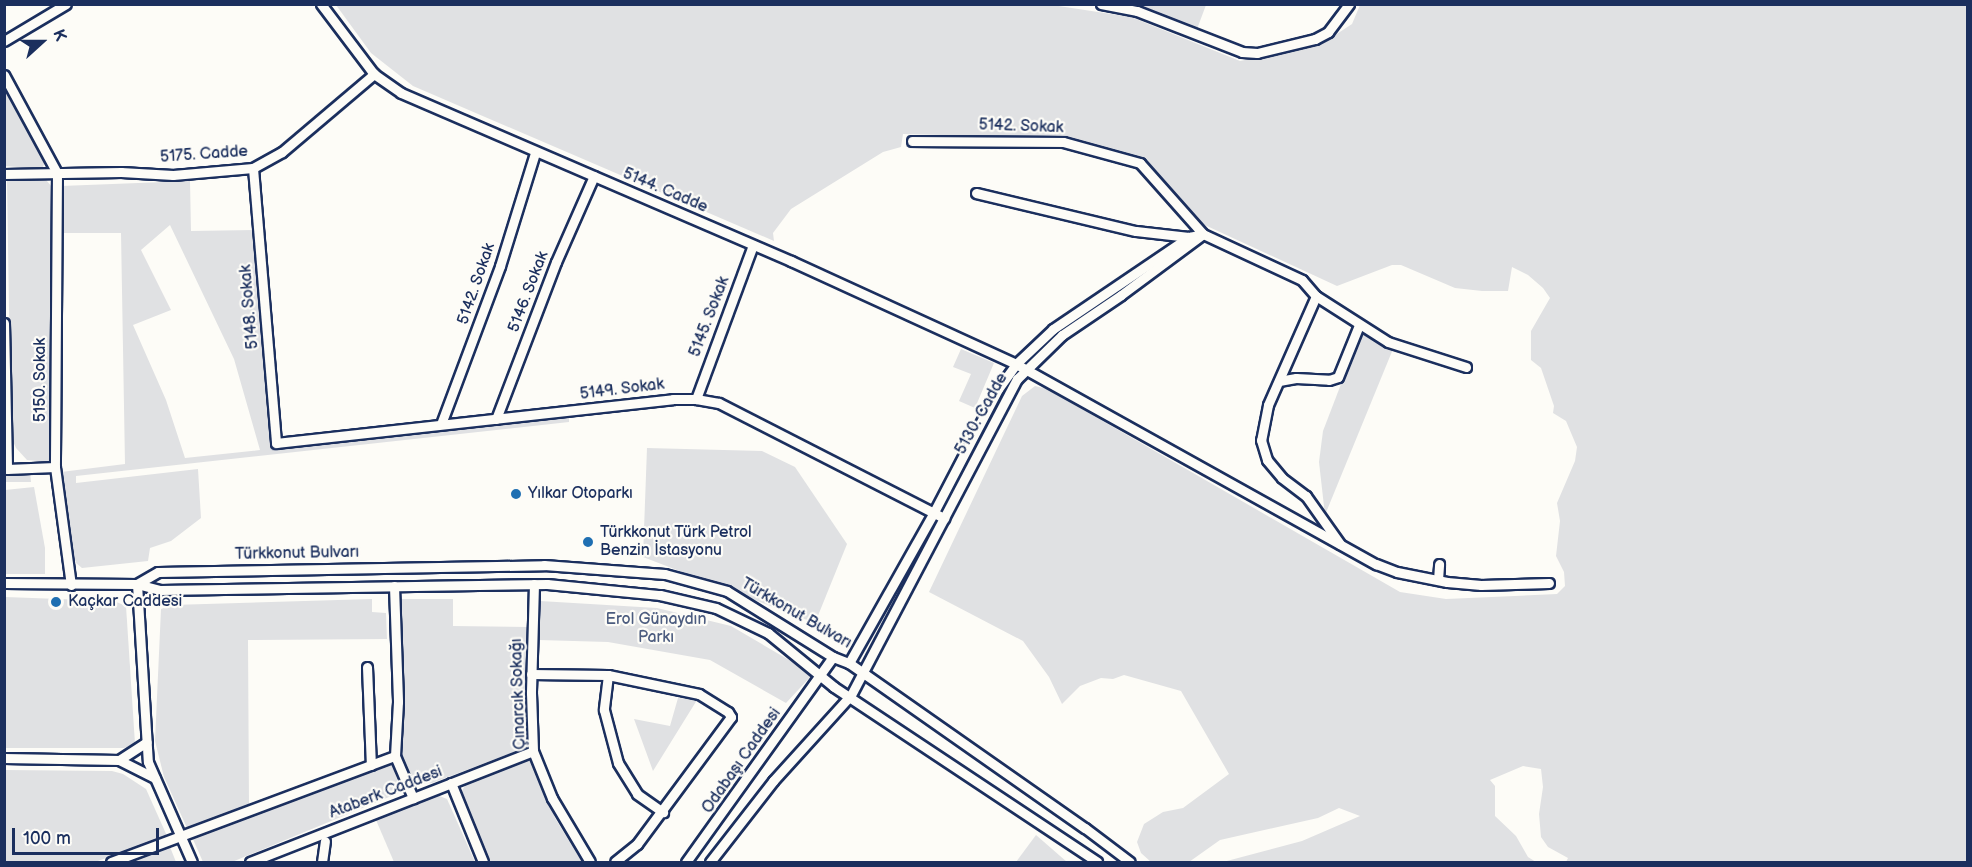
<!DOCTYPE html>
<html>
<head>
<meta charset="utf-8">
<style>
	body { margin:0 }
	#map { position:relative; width:1972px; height:867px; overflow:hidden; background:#fdfcf7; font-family:"Balsamiq Sans",sans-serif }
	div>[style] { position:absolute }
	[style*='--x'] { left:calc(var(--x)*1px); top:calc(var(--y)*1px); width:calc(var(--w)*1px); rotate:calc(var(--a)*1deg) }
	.green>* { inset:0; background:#e0e1e3 }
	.roads { filter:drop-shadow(2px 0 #1b2f5e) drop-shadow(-2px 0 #1b2f5e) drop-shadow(0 2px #1b2f5e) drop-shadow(0 -2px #1b2f5e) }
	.minor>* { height:9px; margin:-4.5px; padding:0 4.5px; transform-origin:4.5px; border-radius:4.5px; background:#fdfcf7 }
	.dots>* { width:16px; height:16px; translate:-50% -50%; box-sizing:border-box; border:3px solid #fdfcf7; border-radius:50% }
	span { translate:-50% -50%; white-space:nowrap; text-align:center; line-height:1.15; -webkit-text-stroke:4.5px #fdfcf7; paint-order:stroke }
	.street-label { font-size:16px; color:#1b2f5e }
	.poi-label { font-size:16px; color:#1b2f5e }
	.left { translate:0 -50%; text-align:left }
	.park-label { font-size:16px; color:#4c5c7f }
	.frame { position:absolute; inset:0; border:6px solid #1b2f5e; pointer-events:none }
	.north { position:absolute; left:12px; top:12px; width:60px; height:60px; -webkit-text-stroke:4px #fdfcf7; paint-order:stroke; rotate:69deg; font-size:16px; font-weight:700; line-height:24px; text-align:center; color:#1b2f5e }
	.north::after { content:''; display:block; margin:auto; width:21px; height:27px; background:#1b2f5e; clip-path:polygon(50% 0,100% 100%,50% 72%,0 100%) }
	.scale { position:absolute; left:12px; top:828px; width:147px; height:27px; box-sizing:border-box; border:3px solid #1b2f5e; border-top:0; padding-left:8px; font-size:18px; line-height:21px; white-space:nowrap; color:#1b2f5e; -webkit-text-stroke:4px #fdfcf7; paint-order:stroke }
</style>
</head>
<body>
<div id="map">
	<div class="green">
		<div style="clip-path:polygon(336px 5px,1052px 5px,1131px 17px,1240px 61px,1320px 45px,1352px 24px,1360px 5px,1967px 5px,1967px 862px,1566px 862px,1568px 858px,1548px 847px,1541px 837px,1539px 814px,1543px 787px,1541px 769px,1523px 766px,1490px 780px,1495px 786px,1495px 816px,1516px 836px,1528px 857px,1536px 862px,1223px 862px,1302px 841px,1360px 816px,1339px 808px,1318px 818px,1220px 840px,1189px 862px,1151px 862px,1141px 853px,1137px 842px,1144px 824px,1163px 812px,1183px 808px,1229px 774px,1181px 691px,1124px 675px,1113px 679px,1101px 678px,1080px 686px,1062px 704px,1049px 677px,1023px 641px,929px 592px,1022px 396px,1035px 386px,1047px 389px,1400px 592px,1446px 599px,1557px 594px,1565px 586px,1564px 572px,1556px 556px,1560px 521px,1557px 503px,1575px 461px,1577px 447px,1566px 421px,1553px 413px,1554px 406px,1541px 368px,1531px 360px,1531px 331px,1550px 298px,1543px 288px,1528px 275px,1512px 267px,1508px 291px,1482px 291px,1455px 288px,1401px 265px,1392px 265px,1337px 286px,1196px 221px,1140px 158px,1063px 138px,903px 134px,901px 147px,883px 152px,791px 209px,773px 233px,774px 241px,413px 86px,371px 53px)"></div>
		<div style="clip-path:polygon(1131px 5px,1206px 5px,1197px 29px)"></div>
		<div style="clip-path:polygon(4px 81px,46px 160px,42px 169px,5px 166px)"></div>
		<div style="clip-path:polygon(11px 177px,46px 180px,53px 188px,51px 461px,48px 462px,27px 460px,16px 448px,11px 437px,7px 181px)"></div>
		<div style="clip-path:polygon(evenodd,190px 181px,191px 231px,254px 230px,276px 448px,556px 417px,569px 417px,569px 422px,76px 476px,76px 483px,198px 469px,201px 518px,171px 541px,150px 548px,148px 561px,82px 568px,76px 563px,73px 552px,61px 493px,61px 472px,125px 464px,121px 233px,61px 233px,61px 186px,190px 181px,170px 225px,234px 359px,260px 450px,185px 458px,166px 400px,133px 325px,171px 310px,141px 250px,170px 225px)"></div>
		<div style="clip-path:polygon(1361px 332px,1393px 349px,1325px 515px,1319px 462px,1323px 431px)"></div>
		<div style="clip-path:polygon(961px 349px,994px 363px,975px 408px,959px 401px,971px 374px,953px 367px)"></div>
		<div style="clip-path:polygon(647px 448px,762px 451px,795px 467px,847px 544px,815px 623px,643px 557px)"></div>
		<div style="clip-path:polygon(4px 471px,30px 472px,31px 482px,5px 482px)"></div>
		<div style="clip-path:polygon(34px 487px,45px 548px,45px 574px,5px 574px,5px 490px)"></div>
		<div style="clip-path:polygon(5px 597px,114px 601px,126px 606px,135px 744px,124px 748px,5px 748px)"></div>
		<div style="clip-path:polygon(372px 599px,372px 612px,386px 613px,387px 639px,248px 640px,249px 804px,187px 828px,164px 777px,155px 741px,161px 609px,172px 605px)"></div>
		<div style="clip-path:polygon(399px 599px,453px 599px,453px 626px,529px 627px,527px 725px,530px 746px,432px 783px,415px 784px,409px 781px,400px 752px)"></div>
		<div style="clip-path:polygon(540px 601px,657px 608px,731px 626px,813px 674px,786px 703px,710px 660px,608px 642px,539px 640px)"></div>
		<div style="clip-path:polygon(678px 698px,697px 700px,653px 771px,634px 719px,670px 726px)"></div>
		<div style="clip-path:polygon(532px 758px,555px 818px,582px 862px,488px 862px,460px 794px,466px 784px)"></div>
		<div style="clip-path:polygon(392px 763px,401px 792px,232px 862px,203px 862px,192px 837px)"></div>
		<div style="clip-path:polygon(5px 770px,112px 771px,123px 774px,146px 789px,167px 836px,95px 862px,5px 862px)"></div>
		<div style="clip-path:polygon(437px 795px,447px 799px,475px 862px,394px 862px,376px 820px)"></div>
		<div style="clip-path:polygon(1036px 835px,1067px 862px,1016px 862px)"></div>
		<div style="clip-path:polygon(170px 847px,176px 862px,127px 862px)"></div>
	</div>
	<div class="roads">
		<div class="minor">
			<div style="--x:321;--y:4;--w:88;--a:52.9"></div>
			<div style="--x:374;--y:74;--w:33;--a:35"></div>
			<div style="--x:401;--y:93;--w:425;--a:23.3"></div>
			<div style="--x:791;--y:261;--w:247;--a:24.6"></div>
			<div style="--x:1016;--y:364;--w:412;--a:29.1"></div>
			<div style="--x:1376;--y:564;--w:22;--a:21"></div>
			<div style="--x:1397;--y:572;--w:51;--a:11.3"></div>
			<div style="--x:1447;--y:582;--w:34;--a:5"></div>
			<div style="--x:1481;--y:585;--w:68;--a:-1.7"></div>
			<div style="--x:1101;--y:4;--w:37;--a:11"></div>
			<div style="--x:1137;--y:11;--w:113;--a:21.3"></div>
			<div style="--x:1242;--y:52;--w:15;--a:4"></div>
			<div style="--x:1257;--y:53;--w:60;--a:-13.6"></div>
			<div style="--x:1315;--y:39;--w:15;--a:-28"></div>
			<div style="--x:1328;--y:32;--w:35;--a:-53"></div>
			<div style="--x:4;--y:41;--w:72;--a:-30.8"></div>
			<div style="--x:4;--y:75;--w:111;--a:61.6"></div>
			<div style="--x:57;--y:173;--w:294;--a:90.4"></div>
			<div style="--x:55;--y:467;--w:119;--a:82.3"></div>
			<div style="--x:253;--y:168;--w:276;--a:85.2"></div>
			<div style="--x:276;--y:443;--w:399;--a:-6.3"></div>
			<div style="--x:673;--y:399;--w:23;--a:0"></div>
			<div style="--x:696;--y:399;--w:23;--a:10"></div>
			<div style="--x:719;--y:403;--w:253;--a:27.1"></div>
			<div style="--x:4;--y:174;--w:117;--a:-1"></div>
			<div style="--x:121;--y:172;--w:52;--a:3.3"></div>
			<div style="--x:173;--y:175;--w:80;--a:-5"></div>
			<div style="--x:253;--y:168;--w:33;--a:-29"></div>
			<div style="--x:282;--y:152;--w:121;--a:-40.3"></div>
			<div style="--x:976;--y:193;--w:164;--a:13.4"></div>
			<div style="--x:1136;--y:231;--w:53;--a:6.5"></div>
			<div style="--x:1189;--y:237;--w:14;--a:-12"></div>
			<div style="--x:1203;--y:234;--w:109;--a:24.9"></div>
			<div style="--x:1302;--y:280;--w:21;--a:49"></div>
			<div style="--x:1316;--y:296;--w:85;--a:32.6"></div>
			<div style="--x:1388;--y:342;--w:82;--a:17.8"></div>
			<div style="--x:1316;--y:296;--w:119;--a:113.8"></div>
			<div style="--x:1268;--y:405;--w:36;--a:101"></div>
			<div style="--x:1261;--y:440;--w:21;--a:73"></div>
			<div style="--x:1267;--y:460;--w:23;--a:50"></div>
			<div style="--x:1282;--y:478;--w:30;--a:37"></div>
			<div style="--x:1306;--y:496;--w:59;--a:54.7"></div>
			<div style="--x:4;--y:323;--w:146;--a:88.8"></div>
			<div style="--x:7;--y:469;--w:48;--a:-2.4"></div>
			<div style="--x:1279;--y:381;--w:17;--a:-10"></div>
			<div style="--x:1296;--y:378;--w:33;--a:3"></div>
			<div style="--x:1329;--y:380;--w:9;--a:-18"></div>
			<div style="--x:1338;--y:377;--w:56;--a:-68"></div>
			<div style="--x:696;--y:399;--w:164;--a:-69.7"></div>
			<div style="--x:496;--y:419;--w:168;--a:-69.1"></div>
			<div style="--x:556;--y:262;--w:94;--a:-66.2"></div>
			<div style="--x:441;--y:424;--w:169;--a:-69.5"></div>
			<div style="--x:500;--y:266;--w:118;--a:-72.8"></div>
			<div style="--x:1438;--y:580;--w:16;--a:-86"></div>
			<div style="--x:4;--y:583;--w:133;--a:0.4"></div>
			<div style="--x:137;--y:584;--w:24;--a:15"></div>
			<div style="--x:160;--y:590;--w:387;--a:-0.9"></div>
			<div style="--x:547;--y:584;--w:114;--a:5.6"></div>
			<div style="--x:660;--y:595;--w:57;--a:13.1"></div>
			<div style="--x:716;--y:608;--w:58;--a:25.7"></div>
			<div style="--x:768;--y:633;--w:85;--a:39.3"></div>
			<div style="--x:834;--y:687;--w:316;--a:33.6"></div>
			<div style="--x:137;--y:584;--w:24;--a:-30"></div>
			<div style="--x:158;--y:572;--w:386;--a:-1"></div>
			<div style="--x:544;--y:565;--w:121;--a:4.3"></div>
			<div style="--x:665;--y:574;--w:64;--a:15.3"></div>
			<div style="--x:727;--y:591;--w:125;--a:31.9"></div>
			<div style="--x:833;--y:657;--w:17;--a:21"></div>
			<div style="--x:849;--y:663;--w:288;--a:35"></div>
			<div style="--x:1085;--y:828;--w:56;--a:37.1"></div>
			<div style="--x:137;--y:584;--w:178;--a:86.5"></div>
			<div style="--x:148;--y:762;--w:109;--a:66.3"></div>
			<div style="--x:534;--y:584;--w:109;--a:91.6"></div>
			<div style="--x:531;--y:693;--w:58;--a:88"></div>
			<div style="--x:533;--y:751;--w:51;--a:68"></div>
			<div style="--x:552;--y:798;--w:74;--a:59.3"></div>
			<div style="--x:394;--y:586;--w:116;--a:88"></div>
			<div style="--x:398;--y:702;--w:54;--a:93.2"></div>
			<div style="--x:395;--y:756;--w:46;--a:66.8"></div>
			<div style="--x:849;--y:663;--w:173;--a:-60.6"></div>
			<div style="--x:934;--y:512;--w:139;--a:-62.5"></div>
			<div style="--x:998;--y:389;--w:31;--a:-54"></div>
			<div style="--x:1016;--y:364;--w:51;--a:-43.4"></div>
			<div style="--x:1053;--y:329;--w:164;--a:-34.1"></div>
			<div style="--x:367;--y:667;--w:98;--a:87.7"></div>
			<div style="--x:531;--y:674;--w:77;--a:0.7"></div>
			<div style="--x:608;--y:675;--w:93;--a:11.8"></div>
			<div style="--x:699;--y:694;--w:34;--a:32"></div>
			<div style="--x:728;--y:712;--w:6;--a:59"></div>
			<div style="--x:731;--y:717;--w:158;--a:126.5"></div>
			<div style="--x:637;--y:844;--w:28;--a:141"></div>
			<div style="--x:608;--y:675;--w:35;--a:97"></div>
			<div style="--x:604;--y:710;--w:55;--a:75.2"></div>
			<div style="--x:618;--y:763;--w:36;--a:58"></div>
			<div style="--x:637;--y:794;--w:32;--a:35"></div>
			<div style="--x:4;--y:758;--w:115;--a:1"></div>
			<div style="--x:119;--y:760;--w:33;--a:-33"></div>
			<div style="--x:119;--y:760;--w:40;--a:26.6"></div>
			<div style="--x:451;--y:783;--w:85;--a:67.9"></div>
			<div style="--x:111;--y:862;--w:303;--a:-20.5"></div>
			<div style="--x:250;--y:862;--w:304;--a:-21.4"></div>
			<div style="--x:322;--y:862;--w:21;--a:-82"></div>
			<div style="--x:686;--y:862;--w:252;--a:-54.4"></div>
			<div style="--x:710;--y:862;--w:103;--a:-52.1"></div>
			<div style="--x:773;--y:781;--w:116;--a:-47.8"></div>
			<div style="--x:851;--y:695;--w:357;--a:-62.3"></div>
			<div style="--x:1017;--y:379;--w:63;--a:-44.4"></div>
			<div style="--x:1062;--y:335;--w:71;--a:-34.1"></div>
			<div style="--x:1121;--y:295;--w:102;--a:-36.6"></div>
			<div style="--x:1203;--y:234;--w:95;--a:-131.6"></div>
			<div style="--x:1140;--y:163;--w:80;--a:-164.7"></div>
			<div style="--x:1063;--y:142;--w:151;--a:-179.6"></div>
		</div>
	</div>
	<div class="dots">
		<div style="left:516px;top:494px;background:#1f6fb2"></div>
		<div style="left:588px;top:542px;background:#1f6fb2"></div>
		<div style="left:56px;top:602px;background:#1f6fb2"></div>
	</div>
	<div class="street-label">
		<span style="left:1021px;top:127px;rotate:2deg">5142. Sokak</span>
		<span style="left:204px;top:155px;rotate:-4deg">5175. Cadde</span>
		<span style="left:665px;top:191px;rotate:23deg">5144. Cadde</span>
		<span style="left:477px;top:284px;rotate:-71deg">5142. Sokak</span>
		<span style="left:529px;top:292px;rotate:-69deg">5146. Sokak</span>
		<span style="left:250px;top:307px;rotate:-95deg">5148. Sokak</span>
		<span style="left:710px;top:317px;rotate:-69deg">5145. Sokak</span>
		<span style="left:41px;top:380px;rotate:-90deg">5150. Sokak</span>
		<span style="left:622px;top:390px;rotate:-7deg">5149. Sokak</span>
		<span style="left:982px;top:414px;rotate:-61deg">5130. Cadde</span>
		<span style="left:297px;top:554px;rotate:-1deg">Türkkonut Bulvarı</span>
		<span style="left:796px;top:614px;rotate:30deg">Türkkonut Bulvarı</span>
		<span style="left:519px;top:694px;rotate:-92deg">Çınarcık Sokağı</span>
		<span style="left:742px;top:761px;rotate:-55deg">Odabaşı Caddesi</span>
		<span style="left:386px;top:793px;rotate:-21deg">Ataberk Caddesi</span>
	</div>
	<div class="poi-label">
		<span class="left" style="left:528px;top:494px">Yılkar Otoparkı</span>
		<span class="left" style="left:600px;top:542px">Türkkonut Türk Petrol<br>Benzin İstasyonu</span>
		<span class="left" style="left:68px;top:602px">Kaçkar Caddesi</span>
	</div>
	<div class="park-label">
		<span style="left:656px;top:629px">Erol Günaydın<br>Parkı</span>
	</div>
	<div class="frame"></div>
	<div class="north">K</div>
	<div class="scale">100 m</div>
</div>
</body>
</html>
